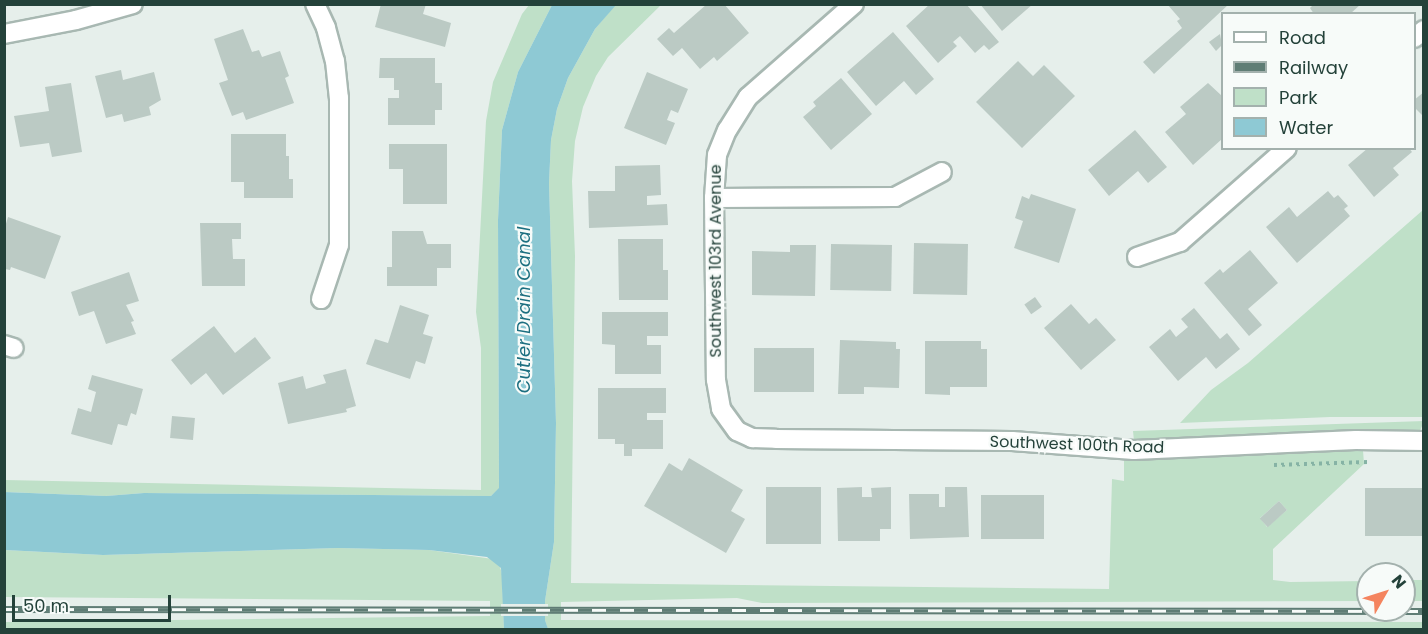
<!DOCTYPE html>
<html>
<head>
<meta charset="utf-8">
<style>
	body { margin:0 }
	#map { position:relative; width:1428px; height:634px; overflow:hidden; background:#e6efeb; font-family:Poppins,sans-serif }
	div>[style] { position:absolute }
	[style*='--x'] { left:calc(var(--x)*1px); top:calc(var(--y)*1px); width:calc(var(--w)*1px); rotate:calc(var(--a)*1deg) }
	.green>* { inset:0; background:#bfe0c8; transform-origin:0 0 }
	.water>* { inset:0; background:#8ec9d4 }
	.pier>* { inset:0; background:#e6efeb; transform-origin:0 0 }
	.building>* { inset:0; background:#bbcac4; transform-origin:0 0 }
	.path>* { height:4px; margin-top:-2px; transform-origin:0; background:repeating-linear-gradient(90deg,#86b3a5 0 3px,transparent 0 7.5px) }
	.roads { filter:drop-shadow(2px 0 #a8b8b2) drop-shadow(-2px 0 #a8b8b2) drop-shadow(0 2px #a8b8b2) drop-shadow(0 -2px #a8b8b2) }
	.minor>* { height:18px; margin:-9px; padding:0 9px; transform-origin:9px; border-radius:9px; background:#fff }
	.tertiary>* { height:18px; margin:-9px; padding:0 9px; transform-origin:9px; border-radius:9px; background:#fff }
	.rail>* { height:7px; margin-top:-3.5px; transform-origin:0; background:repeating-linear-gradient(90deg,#f7fbf9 0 14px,#5f7d75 0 28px); box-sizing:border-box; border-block:2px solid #5f7d75 }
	span { translate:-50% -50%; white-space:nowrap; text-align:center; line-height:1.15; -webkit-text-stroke:4.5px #f7fbf9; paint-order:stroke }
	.street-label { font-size:16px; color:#24423a }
	.water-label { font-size:18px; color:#1c6f80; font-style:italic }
	.frame { position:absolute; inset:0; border:6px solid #24423a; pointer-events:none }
	.legend { position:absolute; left:1221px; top:12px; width:195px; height:138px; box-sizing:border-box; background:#f7fbf9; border:2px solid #a3b1ad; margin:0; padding:8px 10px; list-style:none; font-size:18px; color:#24423a }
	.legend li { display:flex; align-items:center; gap:12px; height:30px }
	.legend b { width:30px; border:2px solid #a3b1ad }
	.north { position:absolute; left:1356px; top:562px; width:60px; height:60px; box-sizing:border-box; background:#f7fbf9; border:2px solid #a3b1ad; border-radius:50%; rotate:51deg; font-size:16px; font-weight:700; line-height:24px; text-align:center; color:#24423a }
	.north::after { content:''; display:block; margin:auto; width:21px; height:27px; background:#f4845f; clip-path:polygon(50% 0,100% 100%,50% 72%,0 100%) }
	.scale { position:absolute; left:12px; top:595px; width:159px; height:27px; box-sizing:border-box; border:3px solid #24423a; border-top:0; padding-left:8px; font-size:18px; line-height:21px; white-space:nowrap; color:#24423a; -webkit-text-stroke:4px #f7fbf9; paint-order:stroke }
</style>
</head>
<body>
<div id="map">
	<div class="green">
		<div style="clip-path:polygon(evenodd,616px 4px,662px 4px,608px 57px,596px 76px,583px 107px,575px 141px,572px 181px,575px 256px,571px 583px,1109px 589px,1112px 479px,1124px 481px,1124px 460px,1363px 450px,1364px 464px,1273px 549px,1273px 580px,1290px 582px,1368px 581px,1368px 601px,762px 603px,737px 598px,561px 602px,561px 620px,1423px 622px,1424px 629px,548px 630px,545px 620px,545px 601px,554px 542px,556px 423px,549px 183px,551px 140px,557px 109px,568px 78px,595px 29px,616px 4px,1279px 501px,1287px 510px,1267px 527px,1260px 518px,1279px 501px)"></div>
		<div style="clip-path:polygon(529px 5px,552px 5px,518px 72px,502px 130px,498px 220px,499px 489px,491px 496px,144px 493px,106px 496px,5px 492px,5px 480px,481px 490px,481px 348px,476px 312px,486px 121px,493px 82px,522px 14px)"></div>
		<div style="clip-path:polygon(1423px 210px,1423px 417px,1330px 417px,1180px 423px,1211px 390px,1248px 363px)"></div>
		<div style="clip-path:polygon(1424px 421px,1420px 431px,1312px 432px,1134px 441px,1133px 431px)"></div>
		<div style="clip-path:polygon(338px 548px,429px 550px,493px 559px,499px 563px,502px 574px,504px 629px,5px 629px,5px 622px,490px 616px,490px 601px,5px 597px,4px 550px,103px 555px)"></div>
		<div style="left:1423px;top:580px;width:21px;height:19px;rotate:90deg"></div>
	</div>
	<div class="water">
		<div style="clip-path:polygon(552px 5px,616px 5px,595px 29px,568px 78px,557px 109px,551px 140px,549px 183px,556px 423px,554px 542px,545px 601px,545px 620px,548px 629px,504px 629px,501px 568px,487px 557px,429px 550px,338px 548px,103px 555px,5px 550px,4px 492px,106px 496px,144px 493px,491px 496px,499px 488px,498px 220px,502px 130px,518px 72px)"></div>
	</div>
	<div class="pier">
		<div style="left:501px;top:604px;width:47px;height:12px"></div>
	</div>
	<div class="building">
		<div style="clip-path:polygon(381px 4px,426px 4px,423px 14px,451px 23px,445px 47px,375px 27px)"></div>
		<div style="clip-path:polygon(707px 4px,724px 4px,749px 33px,717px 61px,714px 57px,700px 69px,682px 48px,673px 56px,657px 39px,669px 28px,674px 33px)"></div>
		<div style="clip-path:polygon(930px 4px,966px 4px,999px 42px,989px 50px,984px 45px,975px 53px,960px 36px,953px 42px,957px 46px,938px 63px,906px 26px)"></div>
		<div style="clip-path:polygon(980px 4px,1033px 4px,1002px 31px)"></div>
		<div style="clip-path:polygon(1167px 4px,1229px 4px,1154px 74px,1143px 62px,1182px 28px,1177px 21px,1180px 19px)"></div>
		<div style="clip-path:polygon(1314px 4px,1361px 4px,1350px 14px,1314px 14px,1310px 8px)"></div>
		<div style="clip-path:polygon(243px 29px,252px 52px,259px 50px,262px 57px,280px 51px,289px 76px,285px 78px,294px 103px,246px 120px,243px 112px,232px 116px,219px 83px,228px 80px,214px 39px)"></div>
		<div style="clip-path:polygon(893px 32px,934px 79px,916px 95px,904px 81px,876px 106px,847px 72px)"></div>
		<div style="clip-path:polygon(1220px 34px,1222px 45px,1216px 51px,1209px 42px)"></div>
		<div style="clip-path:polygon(380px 58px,435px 58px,435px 83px,442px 83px,442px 110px,435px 110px,435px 125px,388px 125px,388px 98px,399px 98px,399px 90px,394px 90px,394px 78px,379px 78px)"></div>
		<div style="clip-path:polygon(1018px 61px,1033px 76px,1044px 65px,1075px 96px,1022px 148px,976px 102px)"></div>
		<div style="clip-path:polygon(121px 70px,123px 80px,154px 72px,161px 100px,149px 107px,151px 115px,124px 122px,122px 114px,106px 118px,95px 76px)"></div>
		<div style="clip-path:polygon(647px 72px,688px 89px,678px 113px,671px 110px,667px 120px,675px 123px,666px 145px,624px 128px)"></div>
		<div style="clip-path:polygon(841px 78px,872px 114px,831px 150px,803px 117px,816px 106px,813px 102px)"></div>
		<div style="clip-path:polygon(71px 83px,82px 152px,52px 157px,49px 143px,20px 147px,14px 116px,49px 111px,45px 87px)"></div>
		<div style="clip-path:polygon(1208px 83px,1222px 96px,1222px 139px,1193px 165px,1165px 132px,1186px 114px,1180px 107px)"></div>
		<div style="clip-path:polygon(1424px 92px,1424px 117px,1414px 107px,1414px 100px)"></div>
		<div style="clip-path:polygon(1135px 130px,1167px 167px,1148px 183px,1138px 171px,1109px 196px,1088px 170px)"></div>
		<div style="clip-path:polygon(231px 134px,286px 134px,286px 156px,289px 156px,289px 179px,293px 179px,293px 198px,244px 198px,244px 182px,231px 182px)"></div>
		<div style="clip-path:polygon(389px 144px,447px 144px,447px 204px,403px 204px,403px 169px,389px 169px)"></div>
		<div style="clip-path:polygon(1368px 148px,1409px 148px,1412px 152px,1393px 168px,1399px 175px,1374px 197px,1348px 165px)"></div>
		<div style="clip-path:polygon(660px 165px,661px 195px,647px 196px,647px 205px,667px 204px,668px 225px,589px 228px,588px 191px,615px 191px,615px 166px)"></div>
		<div style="clip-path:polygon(1328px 191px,1334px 198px,1338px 195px,1348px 206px,1344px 209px,1350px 216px,1297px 263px,1266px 227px,1289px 207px,1297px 217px)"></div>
		<div style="clip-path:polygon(1031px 194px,1076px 209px,1059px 263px,1014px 248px,1023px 221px,1015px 218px,1022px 196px,1029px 199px)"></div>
		<div style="clip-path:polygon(8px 217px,61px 236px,45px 279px,11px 267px,10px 270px,5px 269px,5px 227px)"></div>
		<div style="clip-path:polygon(200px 223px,241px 223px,241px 239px,232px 239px,233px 259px,245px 259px,245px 286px,202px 286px)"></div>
		<div style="clip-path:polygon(392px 231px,423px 231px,427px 244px,451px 244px,451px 268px,437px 268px,437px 286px,387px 286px,387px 267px,392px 267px)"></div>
		<div style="clip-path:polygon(618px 239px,663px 239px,663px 270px,668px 270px,668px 300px,619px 300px)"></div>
		<div style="left:914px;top:243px;width:54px;height:51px;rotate:1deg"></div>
		<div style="left:831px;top:244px;width:61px;height:46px;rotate:1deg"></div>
		<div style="clip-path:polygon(790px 245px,816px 245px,815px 296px,752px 295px,752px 251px,790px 252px)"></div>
		<div style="clip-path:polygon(1250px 250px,1278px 283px,1248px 309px,1262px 325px,1249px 336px,1204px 283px,1220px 269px,1223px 273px)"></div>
		<div style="clip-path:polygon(129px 272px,139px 301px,126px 305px,134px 321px,131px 322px,136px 334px,106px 344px,94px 311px,79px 316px,71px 292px)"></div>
		<div style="left:1035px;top:297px;width:12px;height:13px;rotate:55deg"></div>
		<div style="clip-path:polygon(1071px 304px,1089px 324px,1096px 318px,1116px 340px,1081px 370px,1044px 328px)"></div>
		<div style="clip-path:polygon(400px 305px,429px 315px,423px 334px,433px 337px,425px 364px,416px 361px,410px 379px,366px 364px,375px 339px,388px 343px)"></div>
		<div style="clip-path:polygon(1194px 308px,1220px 339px,1227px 333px,1240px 349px,1216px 369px,1206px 357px,1178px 381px,1149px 347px,1170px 329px,1176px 337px,1188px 327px,1181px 319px)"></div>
		<div style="clip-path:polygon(602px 312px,668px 312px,668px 336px,647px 336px,647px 345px,661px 345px,661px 374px,615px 374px,615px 345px,602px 344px)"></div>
		<div style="clip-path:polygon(214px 326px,235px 353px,255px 337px,271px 358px,223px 395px,206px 373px,191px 385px,171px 360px)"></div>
		<div style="clip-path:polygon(840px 340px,896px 342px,896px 349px,900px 349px,899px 388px,864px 387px,864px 394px,838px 394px)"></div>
		<div style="clip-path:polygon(925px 341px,981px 341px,981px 349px,987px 349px,987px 387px,950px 387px,950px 395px,925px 394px)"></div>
		<div style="left:754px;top:348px;width:60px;height:44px"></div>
		<div style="clip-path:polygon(346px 369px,356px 406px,346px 409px,347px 412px,288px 424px,278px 383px,303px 376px,306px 389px,326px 383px,323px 375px)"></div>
		<div style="clip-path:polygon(92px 375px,143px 389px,136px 415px,131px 413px,127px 426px,118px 424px,112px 445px,71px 434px,78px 408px,91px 412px,96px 392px,88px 389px)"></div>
		<div style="clip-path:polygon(598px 388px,666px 388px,666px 413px,647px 413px,647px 420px,663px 420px,663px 449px,632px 449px,632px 456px,624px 456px,624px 444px,615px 444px,615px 439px,598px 439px)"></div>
		<div style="left:172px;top:416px;width:23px;height:22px;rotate:5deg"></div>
		<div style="clip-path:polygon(689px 458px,743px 490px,731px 511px,745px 519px,726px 553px,644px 506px,669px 463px,682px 471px)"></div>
		<div style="left:766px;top:487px;width:55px;height:57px"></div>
		<div style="clip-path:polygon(862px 487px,862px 497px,872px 497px,871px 488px,891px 487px,891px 529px,880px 529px,880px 541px,838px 541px,837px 488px)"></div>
		<div style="clip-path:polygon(945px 487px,967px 487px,969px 537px,910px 539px,909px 494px,939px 494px,939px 507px,945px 507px)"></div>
		<div style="left:1424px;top:488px;width:48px;height:59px;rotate:90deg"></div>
		<div style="left:981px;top:495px;width:63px;height:44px"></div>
		<div style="left:1279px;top:501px;width:12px;height:26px;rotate:48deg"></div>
	</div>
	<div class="path">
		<div style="--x:1274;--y:465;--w:94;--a:-1.8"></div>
	</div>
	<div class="roads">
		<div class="minor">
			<div style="--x:315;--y:4;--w:26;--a:65"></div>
			<div style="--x:326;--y:28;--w:34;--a:75"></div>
			<div style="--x:335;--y:61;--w:37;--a:84"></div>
			<div style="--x:339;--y:98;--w:147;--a:90"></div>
			<div style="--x:339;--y:245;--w:57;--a:108.4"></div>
			<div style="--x:854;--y:4;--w:141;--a:138.7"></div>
			<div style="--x:748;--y:97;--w:39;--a:122"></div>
			<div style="--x:727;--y:130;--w:27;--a:112"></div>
			<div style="--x:717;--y:155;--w:43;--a:94"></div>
			<div style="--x:714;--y:198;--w:182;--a:89.4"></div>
			<div style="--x:716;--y:380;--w:29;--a:80"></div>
			<div style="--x:721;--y:409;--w:27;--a:54"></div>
			<div style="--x:737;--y:431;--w:17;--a:25"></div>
			<div style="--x:752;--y:438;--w:24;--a:2"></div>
			<div style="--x:776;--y:439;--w:236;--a:0.5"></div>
			<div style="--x:1012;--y:441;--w:122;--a:4.2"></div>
			<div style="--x:1134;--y:450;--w:222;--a:-2.6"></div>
			<div style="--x:1356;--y:440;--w:68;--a:0.8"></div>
			<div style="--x:1414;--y:38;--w:13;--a:-39"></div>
			<div style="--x:714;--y:198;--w:181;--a:-0.3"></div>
			<div style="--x:895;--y:197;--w:53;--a:-28"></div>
			<div style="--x:1137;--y:257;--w:46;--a:-19.2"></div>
			<div style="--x:1180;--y:242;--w:142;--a:-41.3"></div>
			<div style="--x:4;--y:345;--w:10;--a:17"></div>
		</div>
		<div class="tertiary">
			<div style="--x:4;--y:34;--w:73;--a:-11"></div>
			<div style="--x:76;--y:20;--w:59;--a:-15.7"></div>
		</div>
	</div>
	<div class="rail">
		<div style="--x:4;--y:609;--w:1420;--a:0.08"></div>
	</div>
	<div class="street-label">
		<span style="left:716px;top:261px;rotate:-90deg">Southwest 103rd Avenue</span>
		<span style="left:1077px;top:445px;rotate:2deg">Southwest 100th Road</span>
	</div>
	<div class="water-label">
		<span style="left:524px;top:310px;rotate:-90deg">Cutler Drain Canal</span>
	</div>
	<div class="frame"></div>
	<ul class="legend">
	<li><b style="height:8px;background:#fff"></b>Road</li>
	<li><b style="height:8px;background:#5f7d75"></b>Railway</li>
	<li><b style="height:16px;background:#bfe0c8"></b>Park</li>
	<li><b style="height:16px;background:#8ec9d4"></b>Water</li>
	</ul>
	<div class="north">N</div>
	<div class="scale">50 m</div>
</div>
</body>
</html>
